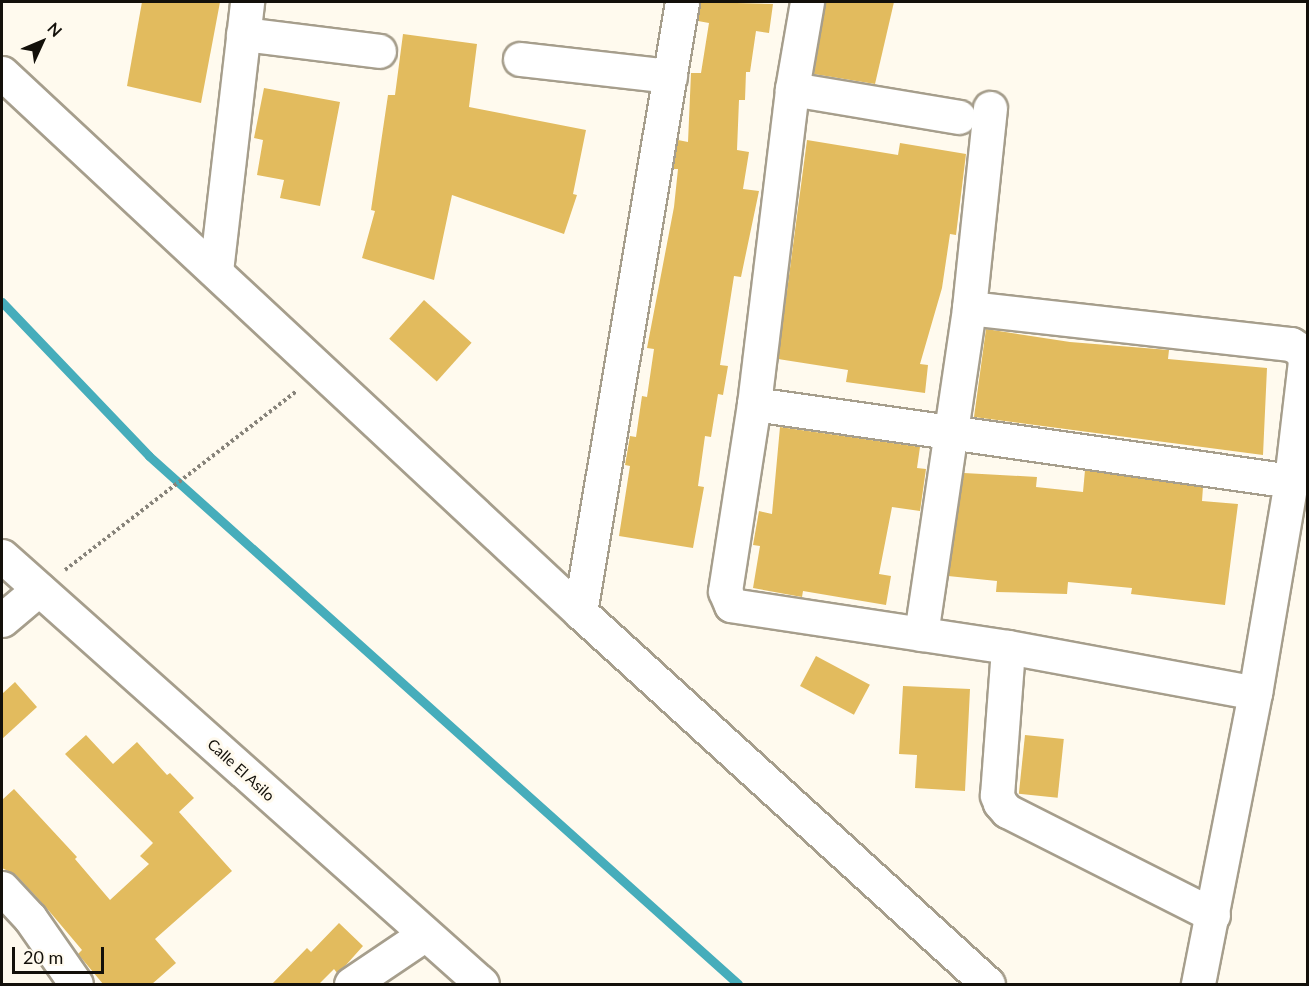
<!DOCTYPE html>
<html>
<head>
<meta charset="utf-8">
<style>
	body { margin:0 }
	#map { position:relative; width:1309px; height:986px; overflow:hidden; background:#fffaee; font-family:Lato,sans-serif }
	div>[style] { position:absolute }
	[style*='--x'] { left:calc(var(--x)*1px); top:calc(var(--y)*1px); width:calc(var(--w)*1px); rotate:calc(var(--a)*1deg) }
	.stream>* { height:9px; margin:-4.5px; padding:0 4.5px; transform-origin:4.5px; border-radius:4.5px; background:#46adbb }
	.building>* { inset:0; background:#e2bb5e; transform-origin:0 0 }
	.path>* { height:4px; margin-top:-2px; transform-origin:0; background:repeating-linear-gradient(90deg,#87837a 0 3px,transparent 0 6px) }
	.roads { filter:drop-shadow(2px 0 #a69e8c) drop-shadow(-2px 0 #a69e8c) drop-shadow(0 2px #a69e8c) drop-shadow(0 -2px #a69e8c) }
	.minor>* { height:33px; margin:-16.5px; padding:0 16.5px; transform-origin:16.5px; border-radius:16.5px; background:#fff }
	span { translate:-50% -50%; white-space:nowrap; text-align:center; line-height:1.15; -webkit-text-stroke:6px #fffaee; paint-order:stroke }
	.street-label { font-size:15px; color:#13100a }
	.frame { position:absolute; inset:0; border:3px solid #13100a; pointer-events:none }
	.north { position:absolute; left:12px; top:12px; width:60px; height:60px; -webkit-text-stroke:4px #fffaee; paint-order:stroke; rotate:46deg; font-size:16px; font-weight:700; line-height:24px; text-align:center; color:#13100a }
	.north::after { content:''; display:block; margin:auto; width:21px; height:27px; background:#13100a; clip-path:polygon(50% 0,100% 100%,50% 72%,0 100%) }
	.scale { position:absolute; left:12px; top:947px; width:92px; height:27px; box-sizing:border-box; border:3px solid #13100a; border-top:0; padding-left:8px; font-size:18px; line-height:21px; white-space:nowrap; color:#13100a; -webkit-text-stroke:4px #fffaee; paint-order:stroke }
</style>
</head>
<body>
<div id="map">
	<div class="stream">
		<div style="--x:2;--y:302;--w:213;--a:46.3"></div>
		<div style="--x:149;--y:456;--w:791;--a:41.87"></div>
	</div>
	<div class="building">
		<div style="clip-path:polygon(142px 2px,220px 2px,201px 103px,127px 86px)"></div>
		<div style="clip-path:polygon(700px 2px,773px 4px,769px 33px,756px 31px,750px 72px,746px 72px,745px 100px,739px 100px,737px 150px,749px 152px,743px 189px,759px 191px,741px 277px,734px 276px,720px 365px,728px 366px,723px 395px,718px 394px,711px 437px,705px 436px,698px 486px,704px 487px,693px 548px,619px 536px,630px 466px,625px 465px,630px 436px,636px 437px,642px 396px,647px 397px,654px 349px,647px 348px,674px 207px,678px 169px,673px 169px,678px 140px,688px 142px,691px 73px,701px 73px,709px 23px,698px 21px)"></div>
		<div style="clip-path:polygon(826px 2px,894px 2px,875px 84px,814px 74px)"></div>
		<div style="clip-path:polygon(403px 34px,477px 44px,469px 107px,586px 130px,573px 194px,577px 195px,564px 234px,452px 195px,434px 280px,362px 258px,375px 211px,371px 210px,388px 95px,395px 95px)"></div>
		<div style="clip-path:polygon(264px 88px,340px 102px,320px 206px,280px 198px,284px 180px,257px 175px,263px 140px,254px 138px)"></div>
		<div style="clip-path:polygon(807px 140px,898px 155px,900px 143px,966px 154px,956px 235px,950px 234px,942px 288px,920px 364px,928px 365px,925px 393px,846px 382px,848px 370px,778px 359px)"></div>
		<div style="left:424px;top:300px;width:64px;height:52px;rotate:42deg"></div>
		<div style="clip-path:polygon(986px 329px,1070px 342px,1169px 350px,1168px 359px,1267px 368px,1263px 455px,974px 417px)"></div>
		<div style="clip-path:polygon(780px 427px,920px 447px,917px 468px,926px 469px,920px 511px,892px 507px,879px 574px,891px 576px,886px 605px,803px 591px,802px 597px,753px 588px,760px 546px,753px 545px,759px 511px,772px 514px)"></div>
		<div style="clip-path:polygon(1085px 470px,1203px 487px,1202px 501px,1238px 504px,1225px 605px,1131px 594px,1132px 588px,1068px 582px,1067px 594px,996px 592px,997px 581px,948px 576px,964px 473px,1037px 477px,1036px 487px,1083px 492px)"></div>
		<div style="left:816px;top:656px;width:61px;height:34px;rotate:28deg"></div>
		<div style="clip-path:polygon(15px 682px,37px 707px,2px 739px,2px 694px)"></div>
		<div style="clip-path:polygon(903px 686px,970px 689px,965px 791px,915px 788px,917px 755px,899px 754px)"></div>
		<div style="clip-path:polygon(86px 735px,113px 764px,137px 742px,167px 775px,170px 773px,194px 798px,179px 812px,232px 871px,155px 939px,176px 963px,152px 984px,103px 984px,78px 954px,82px 950px,44px 905px,16px 875px,2px 868px,2px 800px,14px 789px,77px 857px,75px 859px,110px 900px,149px 864px,140px 856px,153px 843px,65px 754px)"></div>
		<div style="left:1025px;top:735px;width:39px;height:59px;rotate:6deg"></div>
		<div style="clip-path:polygon(339px 923px,363px 946px,346px 965px,337px 973px,334px 969px,319px 984px,272px 984px,307px 948px,311px 952px)"></div>
	</div>
	<div class="path">
		<div style="--x:65;--y:570;--w:293;--a:-37.7"></div>
	</div>
	<div class="roads">
		<div class="minor">
			<div style="--x:807;--y:2;--w:88;--a:99.8"></div>
			<div style="--x:792;--y:89;--w:169;--a:9.5"></div>
			<div style="--x:243;--y:34;--w:137;--a:7.1"></div>
			<div style="--x:520;--y:59;--w:151;--a:6.5"></div>
			<div style="--x:2;--y:73;--w:790;--a:43"></div>
			<div style="--x:580;--y:612;--w:552;--a:42.36"></div>
			<div style="--x:990;--y:108;--w:201;--a:96"></div>
			<div style="--x:969;--y:308;--w:324;--a:6.4"></div>
			<div style="--x:1291;--y:344;--w:13;--a:32"></div>
			<div style="--x:1302;--y:351;--w:10;--a:73"></div>
			<div style="--x:1305;--y:361;--w:121;--a:96.7"></div>
			<div style="--x:1291;--y:481;--w:215;--a:99.6"></div>
			<div style="--x:1255;--y:693;--w:297;--a:101.1"></div>
			<div style="--x:216;--y:271;--w:271;--a:-83.4"></div>
			<div style="--x:754;--y:404;--w:317;--a:-83.1"></div>
			<div style="--x:2;--y:556;--w:643;--a:41.72"></div>
			<div style="--x:580;--y:612;--w:618;--a:-80.51"></div>
			<div style="--x:2;--y:620;--w:48;--a:-40"></div>
			<div style="--x:921;--y:634;--w:330;--a:-81.6"></div>
			<div style="--x:1008;--y:647;--w:280;--a:-171.4"></div>
			<div style="--x:731;--y:605;--w:15;--a:-113"></div>
			<div style="--x:725;--y:591;--w:189;--a:-81.2"></div>
			<div style="--x:754;--y:404;--w:542;--a:8.16"></div>
			<div style="--x:2;--y:888;--w:41;--a:47"></div>
			<div style="--x:30;--y:918;--w:80;--a:55.1"></div>
			<div style="--x:1213;--y:915;--w:231;--a:-153.2"></div>
			<div style="--x:1007;--y:811;--w:11;--a:-131"></div>
			<div style="--x:1000;--y:803;--w:9;--a:-111"></div>
			<div style="--x:997;--y:795;--w:148;--a:-85.7"></div>
			<div style="--x:1008;--y:647;--w:251;--a:10.5"></div>
			<div style="--x:351;--y:984;--w:89;--a:-34"></div>
		</div>
	</div>
	<div class="street-label">
		<span style="left:241px;top:770px;rotate:42deg">Calle El Asilo</span>
	</div>
	<div class="frame"></div>
	<div class="north">N</div>
	<div class="scale">20 m</div>
</div>
</body>
</html>
